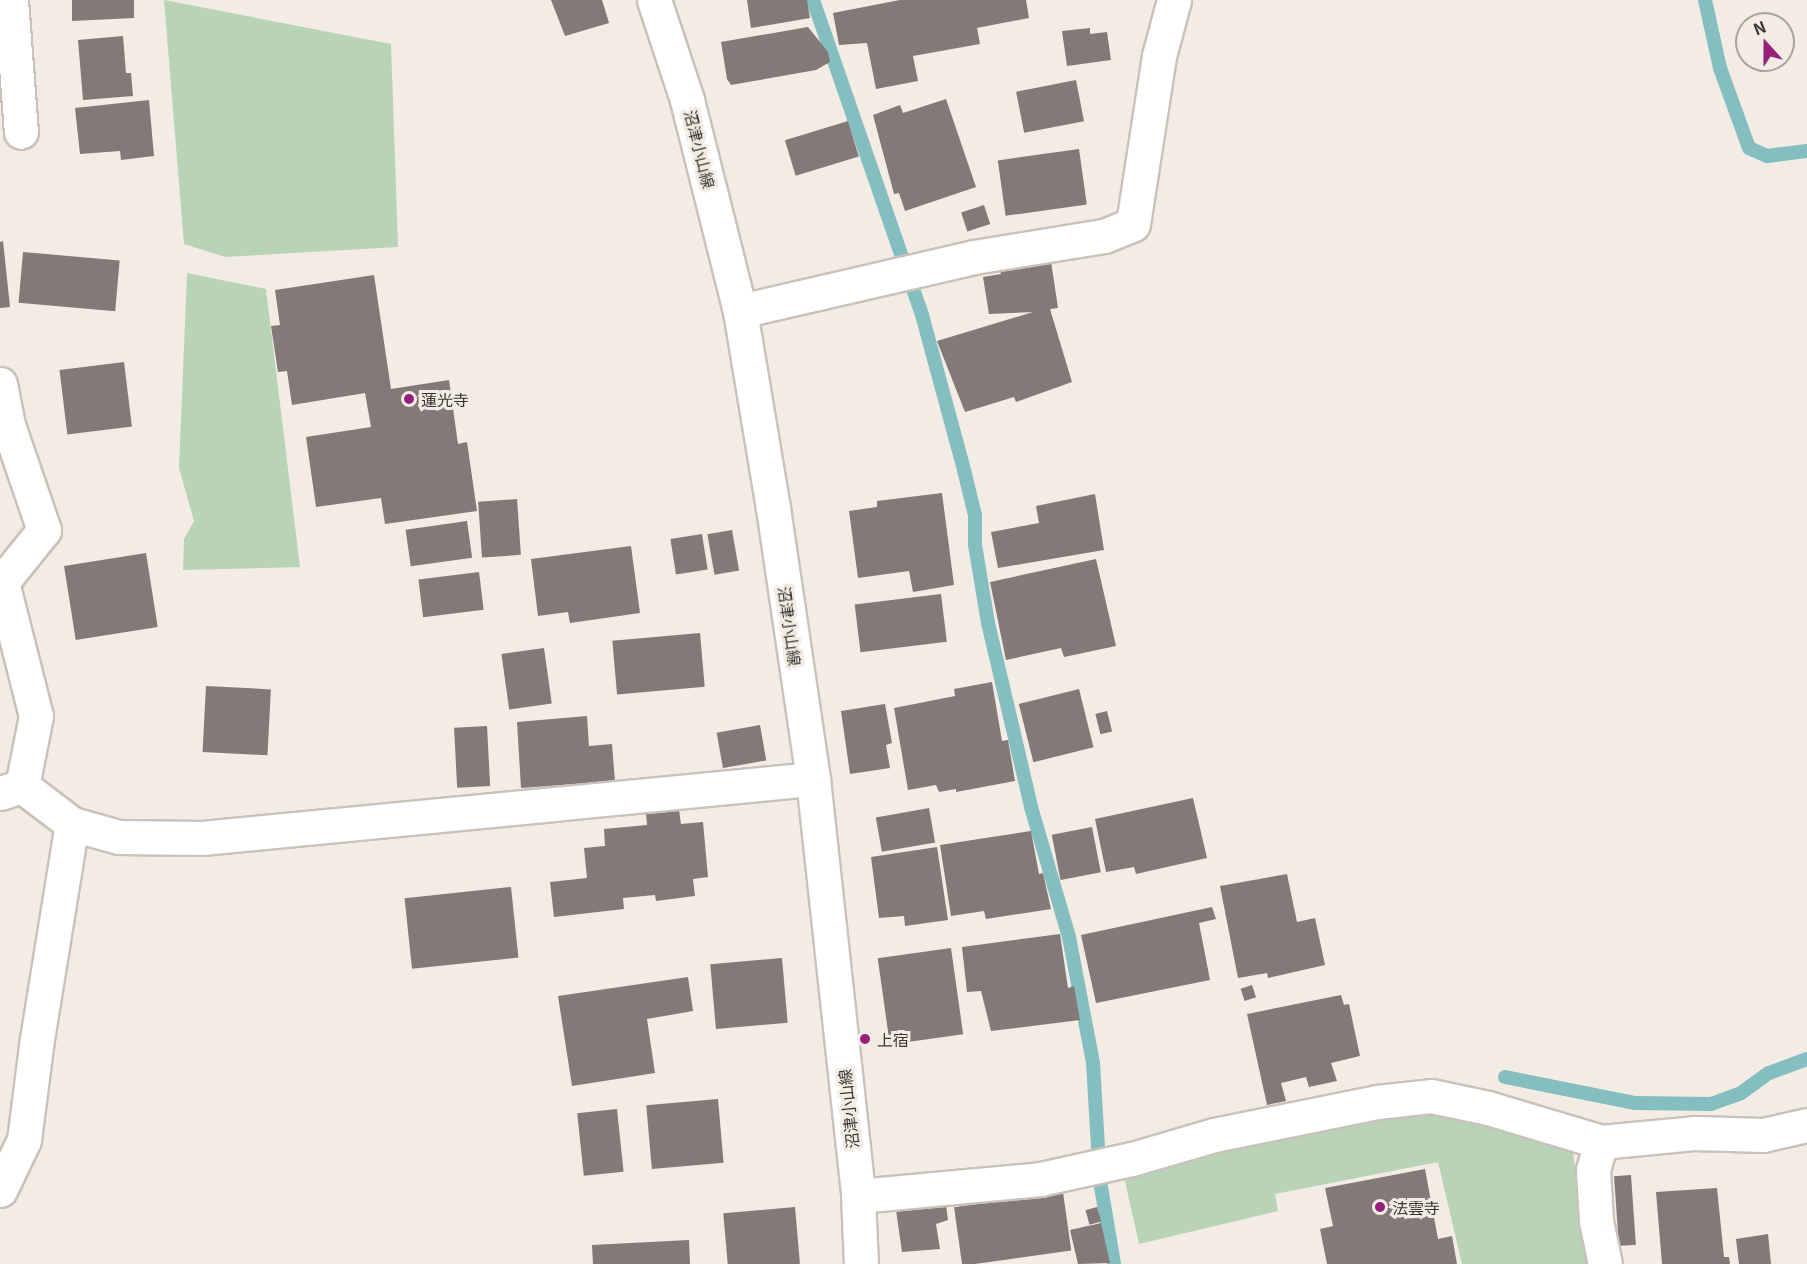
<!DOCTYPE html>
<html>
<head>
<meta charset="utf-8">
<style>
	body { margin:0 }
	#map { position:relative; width:1807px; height:1264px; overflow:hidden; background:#f2ece4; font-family:Georgia,"Noto Sans JP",serif }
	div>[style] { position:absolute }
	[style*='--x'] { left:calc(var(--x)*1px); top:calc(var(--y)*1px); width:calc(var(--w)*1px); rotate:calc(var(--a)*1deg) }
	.green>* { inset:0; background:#b8d3b6 }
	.stream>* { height:14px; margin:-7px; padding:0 7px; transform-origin:7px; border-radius:7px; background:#85bec0 }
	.building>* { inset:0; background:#837977; transform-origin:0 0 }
	.roads { filter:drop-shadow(2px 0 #c8c2ba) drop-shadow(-2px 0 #c8c2ba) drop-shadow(0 2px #c8c2ba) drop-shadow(0 -2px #c8c2ba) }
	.minor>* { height:33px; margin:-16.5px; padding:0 16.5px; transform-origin:16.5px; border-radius:16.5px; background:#fff }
	.major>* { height:33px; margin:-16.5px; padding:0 16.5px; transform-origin:16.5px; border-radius:16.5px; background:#fff }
	.dots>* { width:16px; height:16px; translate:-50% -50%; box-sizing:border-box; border:3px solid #f2ece4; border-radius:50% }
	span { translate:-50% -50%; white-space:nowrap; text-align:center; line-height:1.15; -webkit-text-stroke:6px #f2ece4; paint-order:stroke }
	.street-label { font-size:16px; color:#393633 }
	.poi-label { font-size:16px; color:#393633 }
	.left { translate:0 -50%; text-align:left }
	.north { position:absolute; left:1735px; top:12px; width:60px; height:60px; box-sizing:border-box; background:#f2ece4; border:2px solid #a8a39d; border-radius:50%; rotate:339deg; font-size:16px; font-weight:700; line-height:24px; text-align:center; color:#393633 }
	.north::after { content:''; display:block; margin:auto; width:21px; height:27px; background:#961f7b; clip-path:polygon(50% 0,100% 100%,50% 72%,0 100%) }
</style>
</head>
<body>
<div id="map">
	<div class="green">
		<div style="clip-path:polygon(164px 0,391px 44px,398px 247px,225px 257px,184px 244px)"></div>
		<div style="clip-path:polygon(187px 273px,266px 289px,300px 567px,183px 570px,184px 539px,194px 521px,179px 468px)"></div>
		<div style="clip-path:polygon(1415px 1113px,1453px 1113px,1557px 1144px,1573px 1153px,1589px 1264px,1462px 1264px,1438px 1162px,1275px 1194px,1278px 1211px,1139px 1244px,1124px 1177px,1267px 1137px)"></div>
	</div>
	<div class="stream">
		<div style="--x:813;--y:0;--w:333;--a:70.9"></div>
		<div style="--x:922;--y:315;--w:161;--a:74.8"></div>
		<div style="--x:964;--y:470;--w:46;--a:76.3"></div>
		<div style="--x:975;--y:515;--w:30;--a:90"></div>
		<div style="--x:975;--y:545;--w:79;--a:80.5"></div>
		<div style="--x:988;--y:623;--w:189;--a:76.8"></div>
		<div style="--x:1031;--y:807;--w:135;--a:73.7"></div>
		<div style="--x:1069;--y:937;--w:128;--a:79.2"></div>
		<div style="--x:1093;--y:1063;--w:118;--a:86.6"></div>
		<div style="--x:1100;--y:1181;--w:84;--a:80.4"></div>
		<div style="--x:1705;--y:0;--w:70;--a:77.6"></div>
		<div style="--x:1720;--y:68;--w:85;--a:70.1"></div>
		<div style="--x:1749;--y:148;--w:20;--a:24"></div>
		<div style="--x:1767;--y:156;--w:40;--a:-7.1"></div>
		<div style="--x:1505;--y:1077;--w:133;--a:11.3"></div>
		<div style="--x:1635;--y:1103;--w:76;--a:0.8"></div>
		<div style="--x:1711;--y:1104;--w:32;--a:-20"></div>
		<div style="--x:1741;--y:1093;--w:34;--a:-36"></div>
		<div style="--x:1769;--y:1073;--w:40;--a:-20.2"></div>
	</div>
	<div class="building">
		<div style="clip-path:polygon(72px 0,134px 0,134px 18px,72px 21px)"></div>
		<div style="clip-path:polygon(551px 0,602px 0,609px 23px,565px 36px)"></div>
		<div style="clip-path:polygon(747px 0,807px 0,810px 18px,751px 28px)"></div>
		<div style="clip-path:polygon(900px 0,1026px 0,1029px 18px,977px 28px,980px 44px,913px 56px,918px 81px,876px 89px,867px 43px,839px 45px,833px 13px)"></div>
		<div style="clip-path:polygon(808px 27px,828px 52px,830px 62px,816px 70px,731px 85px,727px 79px,721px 42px)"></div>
		<div style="clip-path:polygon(1090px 28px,1090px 34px,1107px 32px,1111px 60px,1067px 66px,1062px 31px)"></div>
		<div style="clip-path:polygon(123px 36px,126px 73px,131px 73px,133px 96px,83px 100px,78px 40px)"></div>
		<div style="left:1076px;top:80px;width:42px;height:61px;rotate:79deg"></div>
		<div style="clip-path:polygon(946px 99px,976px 187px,905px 211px,899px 193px,894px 194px,873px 115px,900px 105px,903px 113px)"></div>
		<div style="clip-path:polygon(149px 100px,154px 156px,121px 160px,120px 151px,80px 154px,75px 108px)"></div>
		<div style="left:848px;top:121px;width:37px;height:66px;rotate:73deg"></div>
		<div style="left:1079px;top:149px;width:56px;height:82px;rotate:82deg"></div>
		<div style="left:984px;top:205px;width:20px;height:24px;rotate:72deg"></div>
		<div style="clip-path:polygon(3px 241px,10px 307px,0 308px,0 242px)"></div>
		<div style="left:23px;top:252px;width:97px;height:51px;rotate:5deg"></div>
		<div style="clip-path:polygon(1051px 261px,1058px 308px,1050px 309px,1072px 382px,1016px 402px,1014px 397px,965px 412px,937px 341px,1033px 312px,989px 314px,983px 277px,1001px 274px,1000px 270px)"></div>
		<div style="clip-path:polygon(374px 275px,391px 389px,449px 380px,458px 444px,467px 442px,477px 511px,385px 524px,381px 498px,316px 507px,306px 437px,371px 427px,365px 393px,292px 405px,287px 371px,278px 372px,271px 326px,280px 325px,275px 290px)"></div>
		<div style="left:124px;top:362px;width:65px;height:65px;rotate:83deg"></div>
		<div style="clip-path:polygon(942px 493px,954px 585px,913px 592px,909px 571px,858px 578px,849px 511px,877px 507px,877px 501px)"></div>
		<div style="clip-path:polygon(1095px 494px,1104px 550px,998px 568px,991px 532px,1039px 523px,1036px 506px)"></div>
		<div style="left:517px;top:499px;width:56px;height:39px;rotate:86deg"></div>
		<div style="left:467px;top:521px;width:37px;height:62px;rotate:82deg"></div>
		<div style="left:732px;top:530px;width:41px;height:25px;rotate:80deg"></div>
		<div style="left:702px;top:534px;width:36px;height:32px;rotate:81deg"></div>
		<div style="clip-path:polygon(631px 546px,640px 613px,570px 623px,568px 612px,538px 616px,531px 559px)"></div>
		<div style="left:146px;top:553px;width:75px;height:83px;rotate:81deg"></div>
		<div style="clip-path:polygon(1096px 559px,1116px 646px,1064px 657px,1061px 648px,1006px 660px,990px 582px)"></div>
		<div style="left:479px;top:572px;width:38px;height:61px;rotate:83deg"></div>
		<div style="left:941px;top:594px;width:48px;height:87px;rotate:83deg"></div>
		<div style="left:700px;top:633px;width:54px;height:88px;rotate:85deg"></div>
		<div style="left:544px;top:648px;width:56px;height:43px;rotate:82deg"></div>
		<div style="clip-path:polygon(992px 682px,1002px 741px,1008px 740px,1015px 781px,956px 792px,956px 789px,939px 792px,936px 785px,908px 790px,894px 708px,955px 696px,954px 689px)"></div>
		<div style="left:206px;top:686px;width:65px;height:66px;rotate:3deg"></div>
		<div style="left:1079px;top:689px;width:60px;height:62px;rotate:76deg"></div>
		<div style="clip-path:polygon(885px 704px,892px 743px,886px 745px,890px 768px,850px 774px,841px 711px)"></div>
		<div style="left:1107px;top:711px;width:21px;height:12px;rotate:76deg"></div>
		<div style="clip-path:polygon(587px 716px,589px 746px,612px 744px,615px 781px,521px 788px,517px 722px)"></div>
		<div style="left:760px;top:725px;width:36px;height:44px;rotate:80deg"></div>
		<div style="left:487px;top:726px;width:60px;height:33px;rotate:87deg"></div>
		<div style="clip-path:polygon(1193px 798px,1207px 858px,1136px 874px,1134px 867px,1106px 872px,1095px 819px)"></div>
		<div style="left:929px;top:808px;width:35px;height:54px;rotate:80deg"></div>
		<div style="clip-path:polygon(679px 810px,681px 824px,703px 822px,708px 877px,693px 879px,695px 896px,656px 901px,655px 895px,623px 898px,624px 909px,554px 917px,550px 882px,587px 878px,584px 848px,605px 846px,604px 829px,647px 825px,646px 813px)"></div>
		<div style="left:1092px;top:827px;width:46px;height:41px;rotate:79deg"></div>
		<div style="clip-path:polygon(1031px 831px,1039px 874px,1043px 873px,1051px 909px,986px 919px,984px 911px,951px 916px,940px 845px)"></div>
		<div style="clip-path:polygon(937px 847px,948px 920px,905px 926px,904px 916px,879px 918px,871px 857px)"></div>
		<div style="clip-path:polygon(1287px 874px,1297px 922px,1315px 918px,1325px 965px,1268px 978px,1267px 973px,1238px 978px,1220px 886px)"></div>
		<div style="left:511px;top:887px;width:71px;height:107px;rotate:84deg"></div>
		<div style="clip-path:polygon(1212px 907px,1216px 919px,1199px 923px,1210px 980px,1096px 1003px,1081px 935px)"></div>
		<div style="clip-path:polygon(1060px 934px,1068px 988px,1074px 986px,1080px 1020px,991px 1031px,981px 991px,967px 992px,962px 947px)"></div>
		<div style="left:951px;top:948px;width:87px;height:74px;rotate:82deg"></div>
		<div style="left:782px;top:958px;width:65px;height:72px;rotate:85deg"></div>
		<div style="clip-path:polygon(688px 977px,693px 1011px,647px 1019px,655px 1073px,572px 1086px,558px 996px)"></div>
		<div style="left:1252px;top:985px;width:13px;height:12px;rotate:72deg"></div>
		<div style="clip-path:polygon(1341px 995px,1344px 1005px,1349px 1004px,1360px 1056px,1331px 1063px,1337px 1081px,1309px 1087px,1306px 1077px,1281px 1083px,1286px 1101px,1267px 1105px,1247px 1014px)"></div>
		<div style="left:718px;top:1099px;width:64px;height:72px;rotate:85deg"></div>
		<div style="left:617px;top:1109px;width:63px;height:40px;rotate:84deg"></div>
		<div style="clip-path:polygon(1425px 1169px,1438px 1239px,1452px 1236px,1457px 1264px,1327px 1264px,1320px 1229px,1333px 1226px,1325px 1188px)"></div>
		<div style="left:1631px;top:1175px;width:70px;height:17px;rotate:86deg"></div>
		<div style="clip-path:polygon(1717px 1188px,1724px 1257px,1729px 1257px,1730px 1264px,1662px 1264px,1656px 1192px)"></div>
		<div style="left:1063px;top:1192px;width:59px;height:110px;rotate:82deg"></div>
		<div style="clip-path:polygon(946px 1205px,948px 1220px,936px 1224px,940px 1249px,902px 1252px,896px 1210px)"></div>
		<div style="left:795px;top:1207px;width:57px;height:72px;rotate:85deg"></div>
		<div style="left:1097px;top:1207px;width:15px;height:12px;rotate:74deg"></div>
		<div style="clip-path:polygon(1101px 1223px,1110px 1263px,1078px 1264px,1070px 1230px)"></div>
		<div style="clip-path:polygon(1768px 1234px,1771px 1264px,1739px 1264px,1736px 1239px)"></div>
		<div style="clip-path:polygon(689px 1240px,690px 1264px,593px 1264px,592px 1245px)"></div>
	</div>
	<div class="roads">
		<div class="minor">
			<div style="--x:11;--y:0;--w:132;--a:85.7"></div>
			<div style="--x:740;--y:311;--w:240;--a:-13"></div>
			<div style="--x:974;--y:257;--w:132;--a:-9.2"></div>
			<div style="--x:1104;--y:236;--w:31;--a:-22"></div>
			<div style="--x:1133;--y:224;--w:170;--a:-81.2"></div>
			<div style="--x:1159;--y:56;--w:58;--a:-75"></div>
			<div style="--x:0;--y:384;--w:42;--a:79"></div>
			<div style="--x:8;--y:425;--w:111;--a:71.1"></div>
			<div style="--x:44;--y:530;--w:67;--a:128.9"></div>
			<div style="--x:2;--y:582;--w:138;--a:75.8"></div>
			<div style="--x:36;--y:716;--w:71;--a:101.3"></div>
			<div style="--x:22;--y:786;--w:23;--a:162"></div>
			<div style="--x:22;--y:786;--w:63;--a:37.2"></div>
			<div style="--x:72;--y:824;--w:49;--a:15.5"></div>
			<div style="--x:119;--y:837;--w:83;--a:0.7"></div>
			<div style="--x:202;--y:838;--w:614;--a:-5.52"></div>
			<div style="--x:1601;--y:1142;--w:29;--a:106"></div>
			<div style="--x:1593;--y:1170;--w:51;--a:86.6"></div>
			<div style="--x:1596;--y:1221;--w:44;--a:78.2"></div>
			<div style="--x:0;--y:1190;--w:55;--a:-64.4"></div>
			<div style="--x:24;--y:1140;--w:102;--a:-82.7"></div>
			<div style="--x:37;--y:1039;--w:218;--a:-80.8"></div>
			<div style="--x:858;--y:1196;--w:183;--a:-5.3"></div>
			<div style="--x:1040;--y:1179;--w:94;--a:-12.3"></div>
			<div style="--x:1132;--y:1159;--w:85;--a:-16.3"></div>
			<div style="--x:1214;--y:1135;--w:166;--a:-11.4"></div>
			<div style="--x:1377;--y:1102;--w:54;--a:-6.3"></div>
			<div style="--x:1431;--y:1096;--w:58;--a:11.9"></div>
			<div style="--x:1488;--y:1108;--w:118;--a:16.7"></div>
			<div style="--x:1601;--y:1142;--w:93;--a:-5.5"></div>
			<div style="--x:1694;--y:1133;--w:69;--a:1.7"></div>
			<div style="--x:1763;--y:1135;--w:45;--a:-12.8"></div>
		</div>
		<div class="major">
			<div style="--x:654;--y:0;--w:105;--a:71.7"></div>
			<div style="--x:687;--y:100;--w:218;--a:75.9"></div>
			<div style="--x:740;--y:311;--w:200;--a:80.5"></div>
			<div style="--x:773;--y:508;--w:274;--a:81.6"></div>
			<div style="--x:813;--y:779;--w:419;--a:83.8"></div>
			<div style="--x:858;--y:1196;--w:68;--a:87.5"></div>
		</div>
	</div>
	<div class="dots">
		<div style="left:409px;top:399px;background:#961f7b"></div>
		<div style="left:865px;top:1039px;background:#961f7b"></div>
		<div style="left:1380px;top:1207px;background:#961f7b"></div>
	</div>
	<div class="street-label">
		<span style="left:700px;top:149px;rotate:76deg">沼津小山線</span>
		<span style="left:790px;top:626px;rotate:82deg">沼津小山線</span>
		<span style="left:848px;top:1109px;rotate:-96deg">沼津小山線</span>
	</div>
	<div class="poi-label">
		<span class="left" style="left:421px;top:399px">蓮光寺</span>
		<span class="left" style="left:877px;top:1039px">上宿</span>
		<span class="left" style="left:1392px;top:1207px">法雲寺</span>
	</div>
	<div class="north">N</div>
</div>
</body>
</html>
